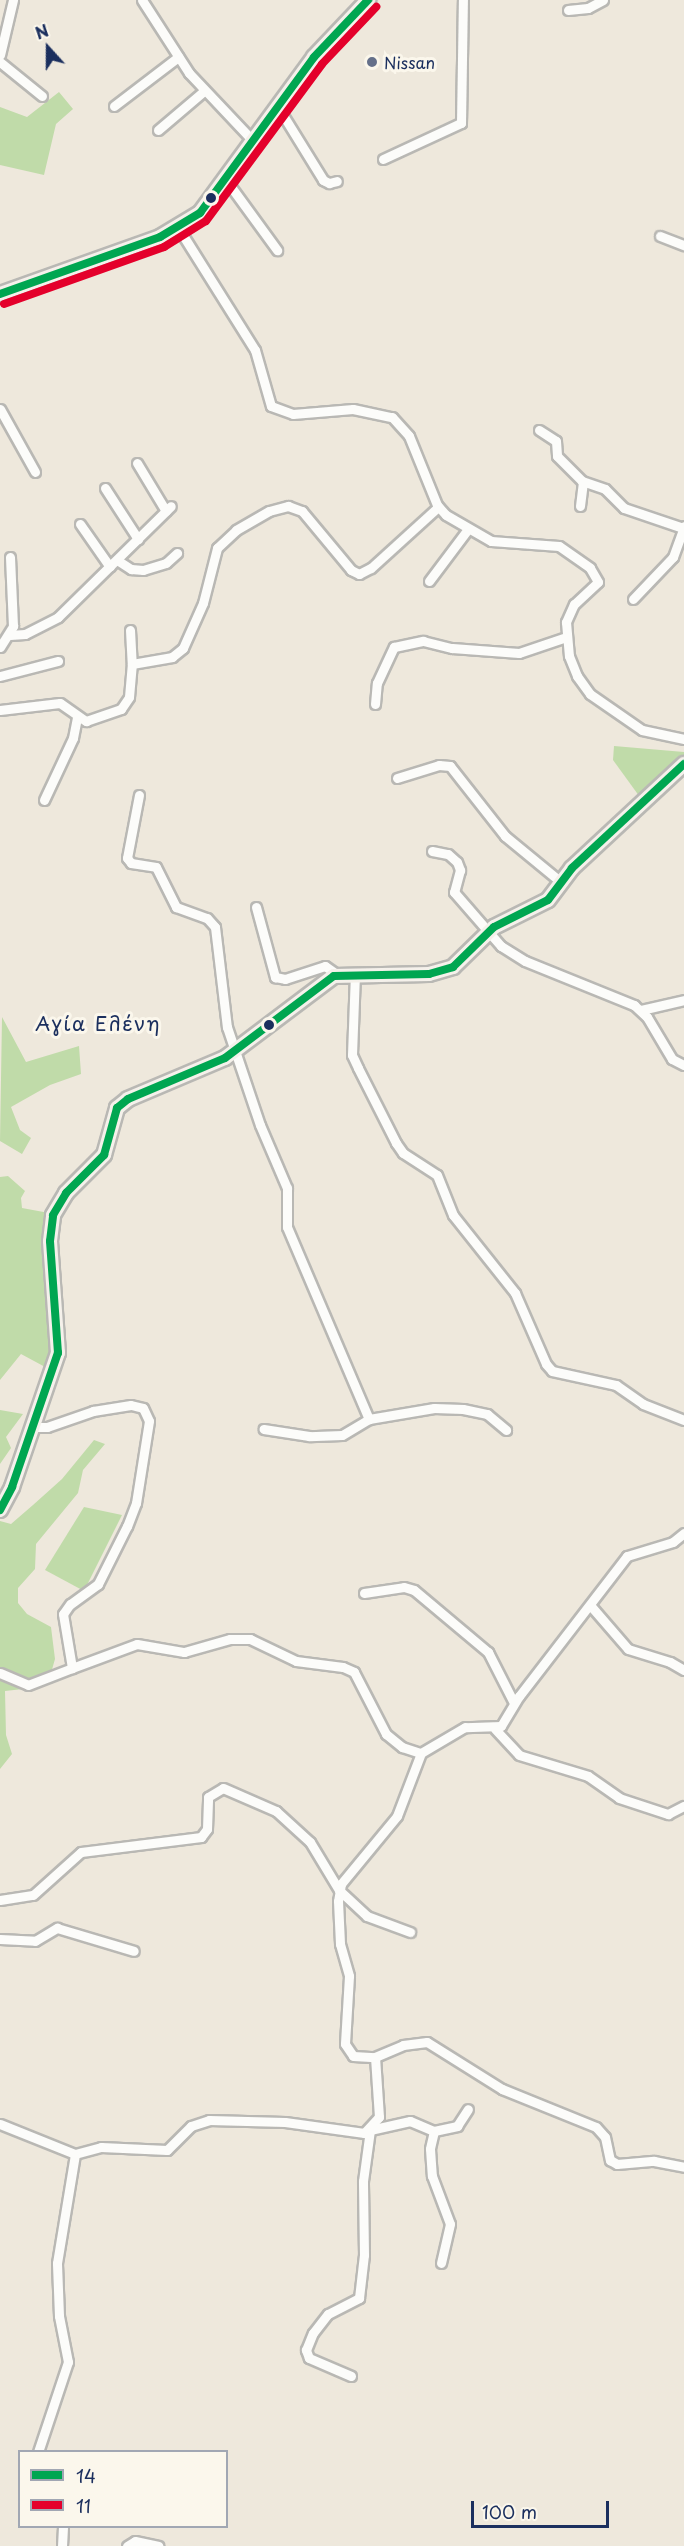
<!DOCTYPE html>
<html>
<head>
<meta charset="utf-8">
<style>
	body { margin:0 }
	#map { position:relative; width:684px; height:2546px; overflow:hidden; background:#eee8dc; font-family:"Playpen Sans",sans-serif }
	div>[style] { position:absolute }
	[style*='--x'] { left:calc(var(--x)*1px); top:calc(var(--y)*1px); width:calc(var(--w)*1px); rotate:calc(var(--a)*1deg) }
	.green>* { inset:0; background:#c0dba9 }
	.roads { filter:drop-shadow(2px 0 #b9b8b4) drop-shadow(-2px 0 #b9b8b4) drop-shadow(0 2px #b9b8b4) drop-shadow(0 -2px #b9b8b4) }
	.street>* { height:9px; margin:-4.5px; padding:0 4.5px; transform-origin:4.5px; border-radius:4.5px; background:#fcfcfa }
	.secondary>* { height:14px; margin:-7px; padding:0 7px; transform-origin:7px; border-radius:7px; background:#f5f1eb }
	.bus-1>* { height:8px; margin:-4px; padding:0 4px; transform-origin:4px; border-radius:4px; background:#00a651 }
	.bus-2>* { height:8px; margin:-4px; padding:0 4px; transform-origin:4px; border-radius:4px; background:#e4002b }
	.dots>* { width:16px; height:16px; translate:-50% -50%; box-sizing:border-box; border:3px solid #fbf7ec; border-radius:50% }
	span { translate:-50% -50%; white-space:nowrap; text-align:center; line-height:1.15; -webkit-text-stroke:6px #fbf7ec; paint-order:stroke }
	.poi-label { font-size:16px; color:#1b2f5e }
	.left { translate:0 -50%; text-align:left }
	.quarter-label { font-size:20px; color:#1b2f5e; letter-spacing:1.5px }
	.legend { position:absolute; left:18px; top:2450px; width:210px; height:78px; box-sizing:border-box; background:#fbf7ec; border:2px solid #a1a7b3; margin:0; padding:8px 10px; list-style:none; font-size:18px; color:#1b2f5e }
	.legend li { display:flex; align-items:center; gap:12px; height:30px }
	.legend b { width:30px; border:2px solid #a1a7b3 }
	.north { position:absolute; left:18px; top:18px; width:60px; height:60px; -webkit-text-stroke:4px #fbf7ec; paint-order:stroke; rotate:339deg; font-size:16px; font-weight:700; line-height:24px; text-align:center; color:#1b2f5e }
	.north::after { content:''; display:block; margin:auto; width:21px; height:27px; background:#1b2f5e; clip-path:polygon(50% 0,100% 100%,50% 72%,0 100%) }
	.scale { position:absolute; left:471px; top:2501px; width:138px; height:27px; box-sizing:border-box; border:3px solid #1b2f5e; border-top:0; padding-left:8px; font-size:18px; line-height:21px; white-space:nowrap; color:#1b2f5e; -webkit-text-stroke:4px #fbf7ec; paint-order:stroke }
</style>
</head>
<body>
<div id="map">
	<div class="green">
		<div style="clip-path:polygon(59px 92px,73px 109px,56px 124px,44px 175px,0 165px,0 107px,27px 117px)"></div>
		<div style="clip-path:polygon(614px 746px,684px 752px,684px 759px,642px 800px,613px 760px)"></div>
		<div style="clip-path:polygon(2px 1017px,26px 1062px,79px 1046px,81px 1074px,50px 1085px,11px 1107px,20px 1130px,31px 1138px,22px 1154px,0 1141px)"></div>
		<div style="clip-path:polygon(8px 1176px,25px 1191px,21px 1198px,22px 1208px,49px 1213px,52px 1350px,47px 1368px,21px 1354px,0 1380px,0 1177px)"></div>
		<div style="clip-path:polygon(0 1410px,23px 1414px,6px 1437px,11px 1448px,0 1464px)"></div>
		<div style="clip-path:polygon(94px 1440px,105px 1444px,83px 1470px,78px 1493px,36px 1544px,35px 1569px,18px 1588px,18px 1603px,27px 1614px,51px 1627px,55px 1659px,51px 1673px,23px 1689px,5px 1691px,6px 1735px,12px 1754px,0 1769px,0 1521px,11px 1524px,33px 1505px,62px 1479px)"></div>
		<div style="clip-path:polygon(84px 1507px,122px 1515px,84px 1591px,45px 1570px)"></div>
	</div>
	<div class="roads">
		<div class="street">
			<div style="--x:142;--y:0;--w:87;--a:57.2"></div>
			<div style="--x:189;--y:73;--w:93;--a:46.7"></div>
			<div style="--x:568;--y:10;--w:20;--a:-6"></div>
			<div style="--x:588;--y:8;--w:17;--a:-28"></div>
			<div style="--x:0;--y:55;--w:57;--a:-76.7"></div>
			<div style="--x:0;--y:62;--w:54;--a:39"></div>
			<div style="--x:114;--y:106;--w:81;--a:-37.4"></div>
			<div style="--x:278;--y:107;--w:86;--a:58.3"></div>
			<div style="--x:323;--y:180;--w:7;--a:27"></div>
			<div style="--x:329;--y:183;--w:8;--a:-14"></div>
			<div style="--x:158;--y:130;--w:60;--a:-40.3"></div>
			<div style="--x:383;--y:159;--w:86;--a:-24.8"></div>
			<div style="--x:461;--y:123;--w:123;--a:-89.1"></div>
			<div style="--x:226;--y:180;--w:87;--a:53.9"></div>
			<div style="--x:179;--y:229;--w:143;--a:57.9"></div>
			<div style="--x:255;--y:350;--w:58;--a:74.1"></div>
			<div style="--x:271;--y:406;--w:23;--a:20"></div>
			<div style="--x:293;--y:414;--w:60;--a:-4.8"></div>
			<div style="--x:353;--y:409;--w:40;--a:12"></div>
			<div style="--x:392;--y:417;--w:25;--a:48"></div>
			<div style="--x:409;--y:436;--w:74;--a:67.9"></div>
			<div style="--x:437;--y:505;--w:13;--a:48"></div>
			<div style="--x:446;--y:515;--w:52;--a:30"></div>
			<div style="--x:491;--y:541;--w:68;--a:4.2"></div>
			<div style="--x:559;--y:546;--w:38;--a:35"></div>
			<div style="--x:590;--y:568;--w:16;--a:60"></div>
			<div style="--x:598;--y:582;--w:33;--a:137"></div>
			<div style="--x:574;--y:604;--w:20;--a:114"></div>
			<div style="--x:566;--y:622;--w:34;--a:85"></div>
			<div style="--x:569;--y:656;--w:22;--a:68"></div>
			<div style="--x:577;--y:676;--w:22;--a:54"></div>
			<div style="--x:590;--y:694;--w:63;--a:34.7"></div>
			<div style="--x:642;--y:730;--w:43;--a:12.1"></div>
			<div style="--x:660;--y:236;--w:26;--a:21"></div>
			<div style="--x:0;--y:409;--w:72;--a:60.9"></div>
			<div style="--x:539;--y:430;--w:20;--a:33"></div>
			<div style="--x:556;--y:441;--w:15;--a:86"></div>
			<div style="--x:557;--y:456;--w:35;--a:45"></div>
			<div style="--x:582;--y:481;--w:24;--a:19"></div>
			<div style="--x:605;--y:489;--w:27;--a:45"></div>
			<div style="--x:624;--y:508;--w:62;--a:18.7"></div>
			<div style="--x:137;--y:463;--w:56;--a:58.9"></div>
			<div style="--x:105;--y:488;--w:61;--a:57.1"></div>
			<div style="--x:580;--y:506;--w:24;--a:-83"></div>
			<div style="--x:80;--y:524;--w:52;--a:55.1"></div>
			<div style="--x:117;--y:560;--w:17;--a:33"></div>
			<div style="--x:131;--y:569;--w:12;--a:5"></div>
			<div style="--x:143;--y:570;--w:24;--a:-17"></div>
			<div style="--x:166;--y:563;--w:15;--a:-42"></div>
			<div style="--x:429;--y:581;--w:65;--a:-53.1"></div>
			<div style="--x:633;--y:599;--w:58;--a:-46.4"></div>
			<div style="--x:673;--y:557;--w:33;--a:-70"></div>
			<div style="--x:130;--y:630;--w:34;--a:87"></div>
			<div style="--x:10;--y:635;--w:15;--a:-4"></div>
			<div style="--x:25;--y:634;--w:37;--a:-27"></div>
			<div style="--x:58;--y:617;--w:158;--a:-44.5"></div>
			<div style="--x:0;--y:647;--w:25;--a:-58"></div>
			<div style="--x:13;--y:626;--w:69;--a:-92.5"></div>
			<div style="--x:0;--y:676;--w:60;--a:-14.5"></div>
			<div style="--x:375;--y:704;--w:21;--a:-85"></div>
			<div style="--x:377;--y:683;--w:40;--a:-65"></div>
			<div style="--x:394;--y:647;--w:30;--a:-12"></div>
			<div style="--x:423;--y:641;--w:30;--a:14"></div>
			<div style="--x:452;--y:648;--w:67;--a:4.3"></div>
			<div style="--x:519;--y:653;--w:50;--a:-18.8"></div>
			<div style="--x:0;--y:710;--w:60;--a:-6.7"></div>
			<div style="--x:60;--y:703;--w:32;--a:35"></div>
			<div style="--x:86;--y:721;--w:37;--a:-19"></div>
			<div style="--x:121;--y:709;--w:14;--a:-56"></div>
			<div style="--x:129;--y:697;--w:33;--a:-85"></div>
			<div style="--x:132;--y:664;--w:41;--a:-9.9"></div>
			<div style="--x:172;--y:657;--w:14;--a:-39"></div>
			<div style="--x:183;--y:648;--w:49;--a:-66"></div>
			<div style="--x:203;--y:603;--w:57;--a:-75.7"></div>
			<div style="--x:217;--y:548;--w:26;--a:-43"></div>
			<div style="--x:236;--y:530;--w:38;--a:-30"></div>
			<div style="--x:269;--y:511;--w:20;--a:-15"></div>
			<div style="--x:288;--y:506;--w:15;--a:20"></div>
			<div style="--x:302;--y:511;--w:77;--a:50.3"></div>
			<div style="--x:351;--y:570;--w:9;--a:27"></div>
			<div style="--x:359;--y:574;--w:13;--a:-27"></div>
			<div style="--x:371;--y:568;--w:91;--a:-42.3"></div>
			<div style="--x:397;--y:778;--w:44;--a:-17.2"></div>
			<div style="--x:439;--y:765;--w:11;--a:5"></div>
			<div style="--x:450;--y:766;--w:89;--a:51.8"></div>
			<div style="--x:505;--y:836;--w:72;--a:39.4"></div>
			<div style="--x:139;--y:795;--w:64;--a:100.8"></div>
			<div style="--x:127;--y:858;--w:6;--a:51"></div>
			<div style="--x:131;--y:863;--w:25;--a:9"></div>
			<div style="--x:156;--y:867;--w:45;--a:63.4"></div>
			<div style="--x:176;--y:907;--w:33;--a:20"></div>
			<div style="--x:207;--y:918;--w:12;--a:48"></div>
			<div style="--x:215;--y:927;--w:101;--a:83.2"></div>
			<div style="--x:227;--y:1027;--w:103;--a:71.4"></div>
			<div style="--x:260;--y:1125;--w:69;--a:66.8"></div>
			<div style="--x:287;--y:1188;--w:39;--a:90"></div>
			<div style="--x:287;--y:1227;--w:209;--a:66.9"></div>
			<div style="--x:369;--y:1419;--w:31;--a:149"></div>
			<div style="--x:342;--y:1435;--w:33;--a:178"></div>
			<div style="--x:309;--y:1436;--w:46;--a:-171.2"></div>
			<div style="--x:44;--y:800;--w:68;--a:-64.9"></div>
			<div style="--x:73;--y:738;--w:20;--a:-79"></div>
			<div style="--x:432;--y:851;--w:16;--a:11"></div>
			<div style="--x:448;--y:854;--w:12;--a:42"></div>
			<div style="--x:457;--y:862;--w:9;--a:69"></div>
			<div style="--x:460;--y:870;--w:23;--a:105"></div>
			<div style="--x:454;--y:892;--w:72;--a:49"></div>
			<div style="--x:501;--y:946;--w:28;--a:32"></div>
			<div style="--x:525;--y:961;--w:118;--a:22"></div>
			<div style="--x:634;--y:1005;--w:18;--a:43"></div>
			<div style="--x:647;--y:1017;--w:49;--a:59.2"></div>
			<div style="--x:672;--y:1059;--w:13;--a:27"></div>
			<div style="--x:256;--y:907;--w:73;--a:74.8"></div>
			<div style="--x:275;--y:977;--w:10;--a:11"></div>
			<div style="--x:285;--y:979;--w:42;--a:-18"></div>
			<div style="--x:325;--y:966;--w:16;--a:35"></div>
			<div style="--x:355;--y:973;--w:82;--a:92.1"></div>
			<div style="--x:352;--y:1055;--w:14;--a:65"></div>
			<div style="--x:358;--y:1068;--w:84;--a:63.1"></div>
			<div style="--x:396;--y:1143;--w:12;--a:55"></div>
			<div style="--x:403;--y:1153;--w:40;--a:32.9"></div>
			<div style="--x:437;--y:1175;--w:43;--a:68.2"></div>
			<div style="--x:453;--y:1215;--w:100;--a:51.5"></div>
			<div style="--x:515;--y:1293;--w:77;--a:66.4"></div>
			<div style="--x:546;--y:1364;--w:9;--a:49"></div>
			<div style="--x:552;--y:1371;--w:66;--a:12.3"></div>
			<div style="--x:616;--y:1385;--w:33;--a:35"></div>
			<div style="--x:643;--y:1404;--w:44;--a:21.3"></div>
			<div style="--x:641;--y:1010;--w:44;--a:-13.1"></div>
			<div style="--x:369;--y:1419;--w:66;--a:-9.6"></div>
			<div style="--x:434;--y:1408;--w:29;--a:2"></div>
			<div style="--x:463;--y:1409;--w:25;--a:12"></div>
			<div style="--x:487;--y:1414;--w:25;--a:40"></div>
			<div style="--x:31;--y:1427;--w:16;--a:0"></div>
			<div style="--x:47;--y:1427;--w:49;--a:-19.2"></div>
			<div style="--x:93;--y:1411;--w:38;--a:-9"></div>
			<div style="--x:131;--y:1405;--w:12;--a:14"></div>
			<div style="--x:143;--y:1408;--w:14;--a:65"></div>
			<div style="--x:149;--y:1421;--w:83;--a:99"></div>
			<div style="--x:136;--y:1503;--w:25;--a:111"></div>
			<div style="--x:127;--y:1526;--w:65;--a:116.6"></div>
			<div style="--x:98;--y:1584;--w:34;--a:144"></div>
			<div style="--x:70;--y:1604;--w:12;--a:125"></div>
			<div style="--x:63;--y:1614;--w:55;--a:80.5"></div>
			<div style="--x:72;--y:1668;--w:69;--a:-20.3"></div>
			<div style="--x:137;--y:1644;--w:48;--a:9.7"></div>
			<div style="--x:184;--y:1652;--w:48;--a:-15.8"></div>
			<div style="--x:230;--y:1639;--w:20;--a:0"></div>
			<div style="--x:250;--y:1639;--w:51;--a:25.6"></div>
			<div style="--x:296;--y:1661;--w:47;--a:7.3"></div>
			<div style="--x:343;--y:1667;--w:12;--a:24"></div>
			<div style="--x:354;--y:1672;--w:70;--a:62.7"></div>
			<div style="--x:386;--y:1734;--w:21;--a:39"></div>
			<div style="--x:402;--y:1747;--w:20;--a:18"></div>
			<div style="--x:684;--y:1533;--w:14;--a:141"></div>
			<div style="--x:673;--y:1542;--w:48;--a:163.1"></div>
			<div style="--x:627;--y:1556;--w:177;--a:127.6"></div>
			<div style="--x:519;--y:1696;--w:35;--a:121"></div>
			<div style="--x:501;--y:1726;--w:36;--a:178"></div>
			<div style="--x:465;--y:1727;--w:51;--a:149.4"></div>
			<div style="--x:421;--y:1753;--w:67;--a:110.9"></div>
			<div style="--x:397;--y:1816;--w:88;--a:129.5"></div>
			<div style="--x:341;--y:1884;--w:17;--a:100"></div>
			<div style="--x:338;--y:1901;--w:43;--a:87.3"></div>
			<div style="--x:340;--y:1944;--w:33;--a:74"></div>
			<div style="--x:349;--y:1976;--w:68;--a:93.4"></div>
			<div style="--x:345;--y:2044;--w:14;--a:56"></div>
			<div style="--x:353;--y:2056;--w:22;--a:3"></div>
			<div style="--x:375;--y:2057;--w:30;--a:-23"></div>
			<div style="--x:403;--y:2045;--w:24;--a:-7"></div>
			<div style="--x:427;--y:2042;--w:89;--a:32.1"></div>
			<div style="--x:502;--y:2089;--w:101;--a:22"></div>
			<div style="--x:596;--y:2127;--w:13;--a:48"></div>
			<div style="--x:605;--y:2137;--w:24;--a:78"></div>
			<div style="--x:610;--y:2160;--w:8;--a:30"></div>
			<div style="--x:617;--y:2164;--w:37;--a:-5"></div>
			<div style="--x:654;--y:2161;--w:31;--a:11"></div>
			<div style="--x:364;--y:1593;--w:40;--a:-8.5"></div>
			<div style="--x:404;--y:1587;--w:10;--a:17"></div>
			<div style="--x:414;--y:1590;--w:97;--a:40"></div>
			<div style="--x:488;--y:1652;--w:57;--a:63"></div>
			<div style="--x:590;--y:1605;--w:58;--a:49.2"></div>
			<div style="--x:628;--y:1649;--w:44;--a:17.2"></div>
			<div style="--x:670;--y:1662;--w:16;--a:30"></div>
			<div style="--x:0;--y:1673;--w:30;--a:23"></div>
			<div style="--x:28;--y:1685;--w:47;--a:-21.1"></div>
			<div style="--x:495;--y:1729;--w:35;--a:47"></div>
			<div style="--x:519;--y:1755;--w:72;--a:16.9"></div>
			<div style="--x:588;--y:1776;--w:38;--a:35"></div>
			<div style="--x:619;--y:1798;--w:52;--a:18.1"></div>
			<div style="--x:668;--y:1814;--w:18;--a:-27"></div>
			<div style="--x:0;--y:1900;--w:33;--a:-9"></div>
			<div style="--x:33;--y:1895;--w:64;--a:-41.9"></div>
			<div style="--x:81;--y:1852;--w:121;--a:-7.1"></div>
			<div style="--x:201;--y:1837;--w:10;--a:-53"></div>
			<div style="--x:207;--y:1829;--w:32;--a:-88"></div>
			<div style="--x:208;--y:1797;--w:17;--a:-31"></div>
			<div style="--x:223;--y:1788;--w:58;--a:23.5"></div>
			<div style="--x:276;--y:1811;--w:46;--a:42.4"></div>
			<div style="--x:310;--y:1842;--w:56;--a:58.9"></div>
			<div style="--x:339;--y:1890;--w:38;--a:43"></div>
			<div style="--x:367;--y:1916;--w:46;--a:20.4"></div>
			<div style="--x:0;--y:1939;--w:35;--a:3"></div>
			<div style="--x:35;--y:1941;--w:26;--a:-31"></div>
			<div style="--x:57;--y:1928;--w:80;--a:16.6"></div>
			<div style="--x:0;--y:2124;--w:81;--a:21.8"></div>
			<div style="--x:75;--y:2154;--w:27;--a:-15"></div>
			<div style="--x:101;--y:2147;--w:66;--a:2.6"></div>
			<div style="--x:167;--y:2150;--w:34;--a:-45"></div>
			<div style="--x:191;--y:2126;--w:19;--a:-18"></div>
			<div style="--x:209;--y:2120;--w:76;--a:1.5"></div>
			<div style="--x:285;--y:2122;--w:80;--a:7.9"></div>
			<div style="--x:364;--y:2133;--w:22;--a:-47"></div>
			<div style="--x:379;--y:2117;--w:60;--a:-93.8"></div>
			<div style="--x:434;--y:2131;--w:24;--a:-12"></div>
			<div style="--x:457;--y:2126;--w:20;--a:-57"></div>
			<div style="--x:351;--y:2376;--w:46;--a:-156.8"></div>
			<div style="--x:309;--y:2358;--w:9;--a:-111"></div>
			<div style="--x:306;--y:2350;--w:18;--a:-68"></div>
			<div style="--x:313;--y:2333;--w:24;--a:-52"></div>
			<div style="--x:328;--y:2314;--w:35;--a:-27"></div>
			<div style="--x:359;--y:2298;--w:43;--a:-83.4"></div>
			<div style="--x:364;--y:2255;--w:74;--a:-90.8"></div>
			<div style="--x:363;--y:2181;--w:51;--a:-82.2"></div>
			<div style="--x:370;--y:2130;--w:41;--a:-12.7"></div>
			<div style="--x:410;--y:2121;--w:26;--a:23"></div>
			<div style="--x:434;--y:2131;--w:18;--a:103"></div>
			<div style="--x:430;--y:2149;--w:27;--a:86"></div>
			<div style="--x:432;--y:2176;--w:51;--a:69.4"></div>
			<div style="--x:450;--y:2224;--w:40;--a:103"></div>
			<div style="--x:38;--y:2452;--w:95;--a:-71.6"></div>
			<div style="--x:68;--y:2362;--w:47;--a:-101.1"></div>
			<div style="--x:59;--y:2316;--w:53;--a:-92.2"></div>
			<div style="--x:57;--y:2263;--w:110;--a:-80.6"></div>
			<div style="--x:62;--y:2546;--w:20;--a:-87"></div>
			<div style="--x:127;--y:2546;--w:9;--a:-32"></div>
			<div style="--x:135;--y:2541;--w:24;--a:12"></div>
		</div>
		<div class="secondary">
			<div style="--x:0;--y:294;--w:170;--a:-19.6"></div>
			<div style="--x:160;--y:237;--w:47;--a:-31"></div>
			<div style="--x:200;--y:213;--w:193;--a:-53.8"></div>
			<div style="--x:314;--y:57;--w:79;--a:-46.5"></div>
			<div style="--x:0;--y:1510;--w:26;--a:-62"></div>
			<div style="--x:12;--y:1487;--w:142;--a:-71.1"></div>
			<div style="--x:58;--y:1353;--w:112;--a:-94.1"></div>
			<div style="--x:50;--y:1241;--w:26;--a:-83"></div>
			<div style="--x:53;--y:1215;--w:26;--a:-59"></div>
			<div style="--x:66;--y:1193;--w:54;--a:-45"></div>
			<div style="--x:104;--y:1155;--w:49;--a:-74.5"></div>
			<div style="--x:117;--y:1108;--w:14;--a:-39"></div>
			<div style="--x:128;--y:1099;--w:105;--a:-22.9"></div>
			<div style="--x:225;--y:1058;--w:136;--a:-37"></div>
			<div style="--x:334;--y:976;--w:95;--a:-1.2"></div>
			<div style="--x:429;--y:974;--w:25;--a:-16"></div>
			<div style="--x:453;--y:967;--w:57;--a:-44.3"></div>
			<div style="--x:494;--y:927;--w:60;--a:-26.6"></div>
			<div style="--x:548;--y:900;--w:40;--a:-53"></div>
			<div style="--x:572;--y:868;--w:153;--a:-42.9"></div>
		</div>
	</div>
	<div class="bus-1">
		<div style="--x:0;--y:294;--w:170;--a:-19.6"></div>
		<div style="--x:160;--y:237;--w:47;--a:-31"></div>
		<div style="--x:200;--y:213;--w:193;--a:-53.8"></div>
		<div style="--x:314;--y:57;--w:79;--a:-46.5"></div>
		<div style="--x:0;--y:1510;--w:26;--a:-62"></div>
		<div style="--x:12;--y:1487;--w:142;--a:-71.1"></div>
		<div style="--x:58;--y:1353;--w:112;--a:-94.1"></div>
		<div style="--x:50;--y:1241;--w:26;--a:-83"></div>
		<div style="--x:53;--y:1215;--w:26;--a:-59"></div>
		<div style="--x:66;--y:1193;--w:54;--a:-45"></div>
		<div style="--x:104;--y:1155;--w:49;--a:-74.5"></div>
		<div style="--x:117;--y:1108;--w:14;--a:-39"></div>
		<div style="--x:128;--y:1099;--w:105;--a:-22.9"></div>
		<div style="--x:225;--y:1058;--w:136;--a:-37"></div>
		<div style="--x:334;--y:976;--w:95;--a:-1.2"></div>
		<div style="--x:429;--y:974;--w:25;--a:-16"></div>
		<div style="--x:453;--y:967;--w:57;--a:-44.3"></div>
		<div style="--x:494;--y:927;--w:60;--a:-26.6"></div>
		<div style="--x:548;--y:900;--w:40;--a:-53"></div>
		<div style="--x:572;--y:868;--w:153;--a:-42.9"></div>
	</div>
	<div class="bus-2">
		<div style="--x:4;--y:304;--w:170;--a:-19.6"></div>
		<div style="--x:164;--y:247;--w:49;--a:-31.8"></div>
		<div style="--x:206;--y:221;--w:195;--a:-53.5"></div>
		<div style="--x:322;--y:64;--w:79;--a:-46.5"></div>
	</div>
	<div class="dots">
		<div style="left:372px;top:62px;background:#65708a"></div>
		<div style="left:211px;top:198px;background:#1b2f5e"></div>
		<div style="left:269px;top:1025px;background:#1b2f5e"></div>
	</div>
	<div class="poi-label">
		<span class="left" style="left:384px;top:62px">Nissan</span>
	</div>
	<div class="quarter-label">
		<span style="left:98px;top:1023px">Αγία Ελένη</span>
	</div>
	<ul class="legend">
	<li><b style="height:8px;background:#00a651"></b>14</li>
	<li><b style="height:8px;background:#e4002b"></b>11</li>
	</ul>
	<div class="north">N</div>
	<div class="scale">100 m</div>
</div>
</body>
</html>
